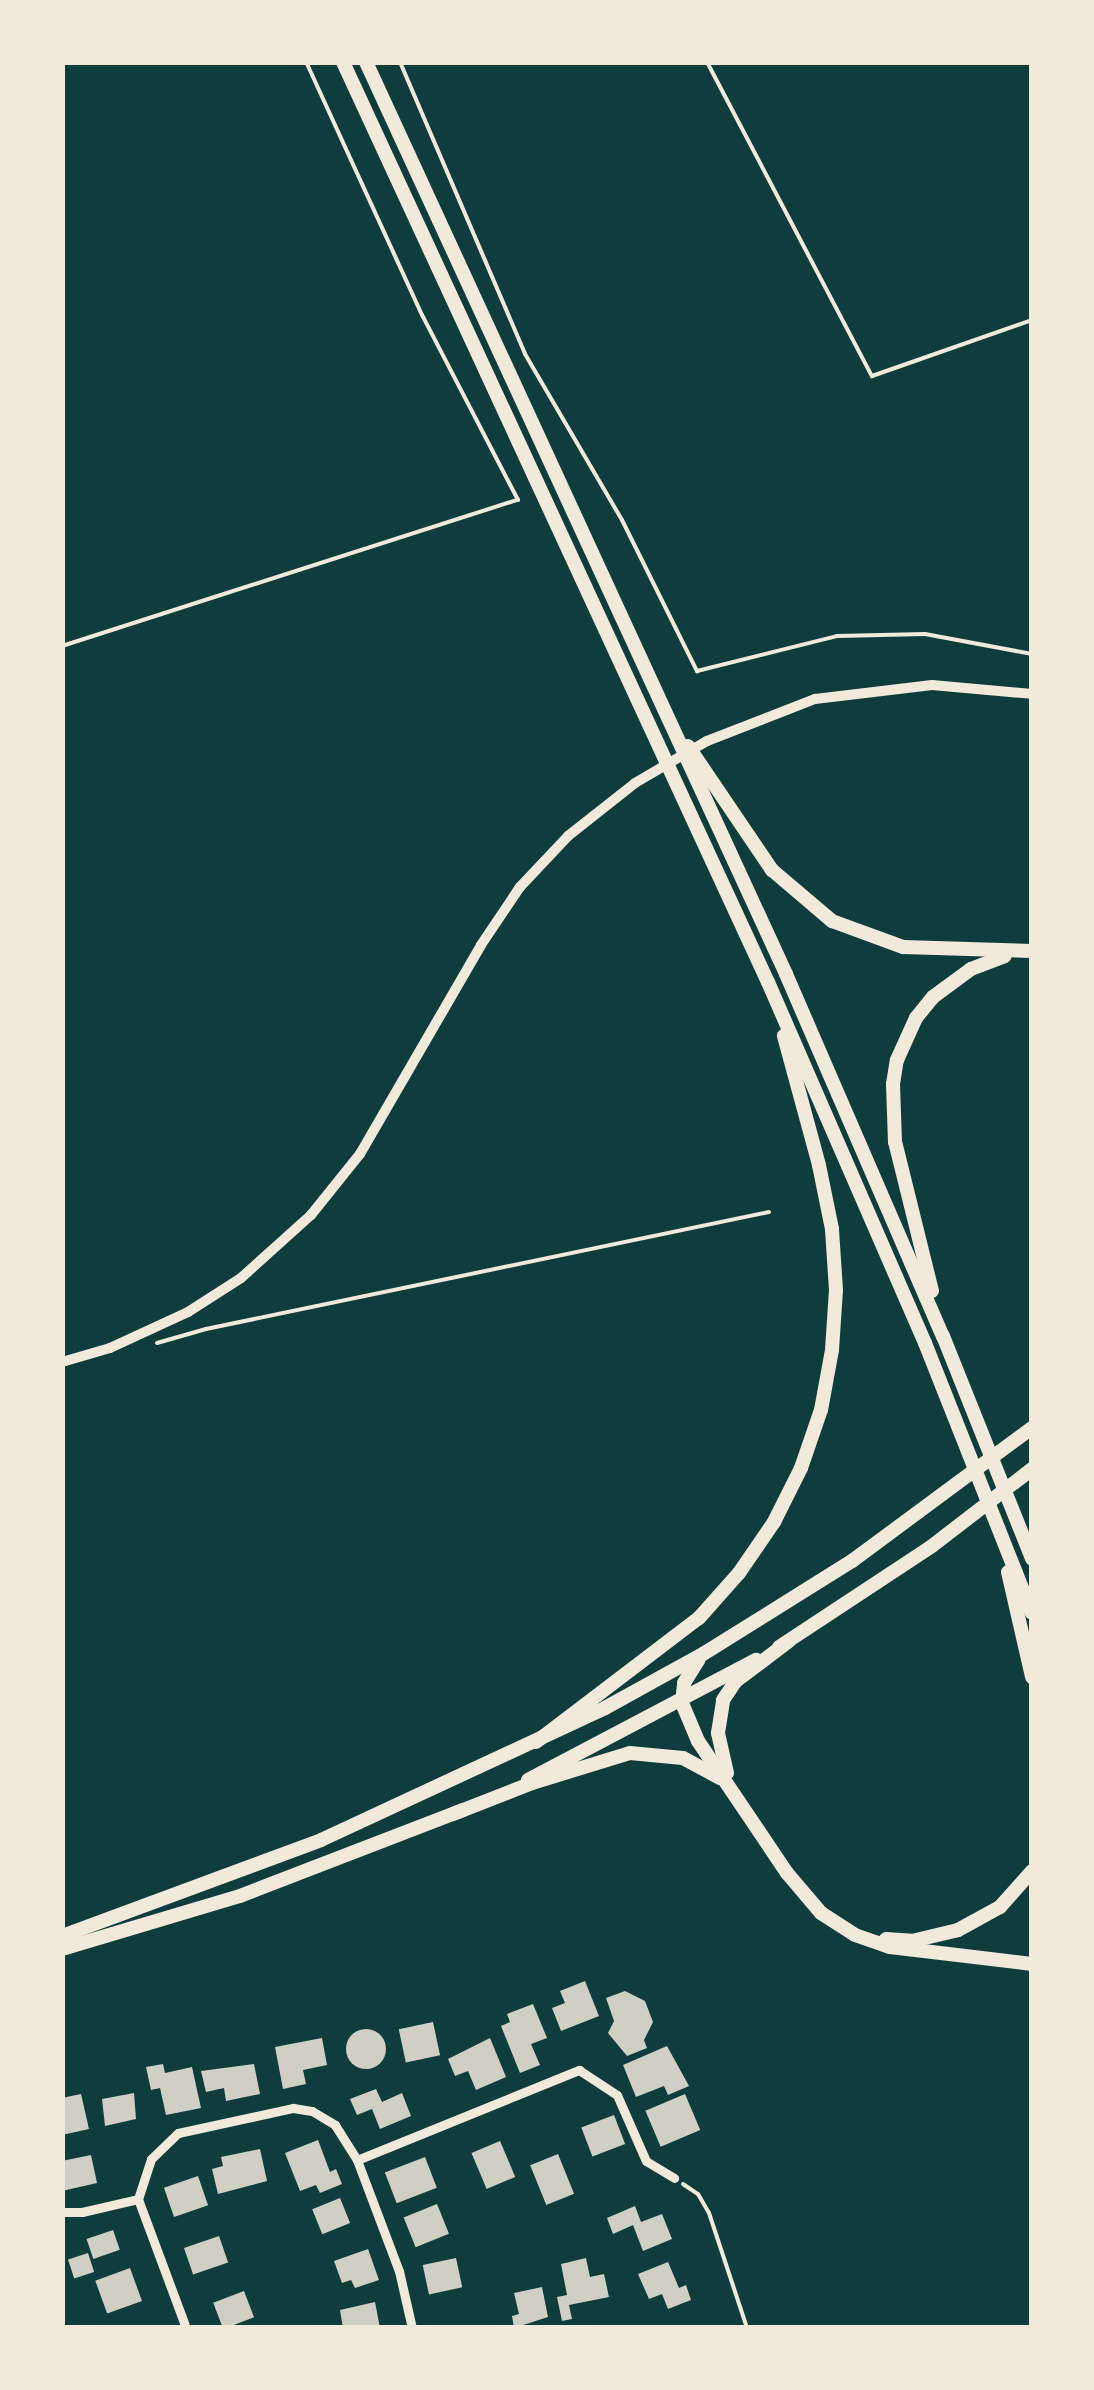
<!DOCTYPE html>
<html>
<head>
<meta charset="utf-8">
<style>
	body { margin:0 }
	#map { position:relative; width:1094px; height:2390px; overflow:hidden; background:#0f3d3e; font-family:"Alegreya Sans",sans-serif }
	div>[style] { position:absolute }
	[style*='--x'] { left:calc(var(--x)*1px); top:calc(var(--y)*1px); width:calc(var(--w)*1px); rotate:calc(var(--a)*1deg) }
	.building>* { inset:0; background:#cfcfc3; transform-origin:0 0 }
	.round { border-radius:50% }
	.path>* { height:4px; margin:-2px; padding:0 2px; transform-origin:2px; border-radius:2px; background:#f1e9da }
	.minor>* { height:9px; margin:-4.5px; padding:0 4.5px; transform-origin:4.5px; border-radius:4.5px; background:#f1e9da }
	.tertiary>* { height:10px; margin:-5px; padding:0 5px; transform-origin:5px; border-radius:5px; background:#f1e9da }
	.primary>* { height:14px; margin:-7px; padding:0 7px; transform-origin:7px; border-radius:7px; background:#f1e9da }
	.trunk>* { height:14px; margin:-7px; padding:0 7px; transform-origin:7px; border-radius:7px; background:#f1e9da }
	span { translate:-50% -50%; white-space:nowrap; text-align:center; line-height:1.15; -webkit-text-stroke:9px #f1e9da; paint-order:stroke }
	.frame { position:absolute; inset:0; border:65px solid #f1e9da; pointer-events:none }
</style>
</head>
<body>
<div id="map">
	<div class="building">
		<div style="clip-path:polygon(585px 1981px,599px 2016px,561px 2031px,552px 2008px,565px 2003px,560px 1991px)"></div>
		<div style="clip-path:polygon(625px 1991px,645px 2001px,653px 2022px,644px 2040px,647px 2048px,627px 2056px,608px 2033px,614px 2021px,606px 1998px)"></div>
		<div style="clip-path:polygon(533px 2004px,547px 2038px,531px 2044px,540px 2065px,520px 2073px,501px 2026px,510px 2022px,507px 2014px)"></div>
		<div style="left:433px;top:2022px;width:34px;height:35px;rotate:78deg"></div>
		<div class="round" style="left:346px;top:2029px;width:40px;height:40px"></div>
		<div style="clip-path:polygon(322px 2038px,327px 2065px,303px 2070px,306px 2084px,283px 2089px,275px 2047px)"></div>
		<div style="clip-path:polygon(490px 2038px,506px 2077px,476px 2090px,468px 2071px,455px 2076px,448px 2059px)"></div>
		<div style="clip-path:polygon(667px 2046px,689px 2086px,668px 2095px,664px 2086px,636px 2097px,623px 2065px)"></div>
		<div style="clip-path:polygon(163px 2064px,165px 2073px,192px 2067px,201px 2108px,166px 2115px,160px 2088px,151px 2090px,146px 2067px)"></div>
		<div style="clip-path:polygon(254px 2064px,260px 2094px,226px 2101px,224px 2088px,206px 2092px,201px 2071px)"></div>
		<div style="clip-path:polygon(376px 2089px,382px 2102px,402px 2093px,411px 2116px,380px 2129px,372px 2109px,357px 2115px,350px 2099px)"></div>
		<div style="clip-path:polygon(134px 2093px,136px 2119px,105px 2126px,102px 2099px)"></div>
		<div style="clip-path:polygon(81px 2094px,89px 2129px,62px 2135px,62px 2098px)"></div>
		<div style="left:685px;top:2094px;width:39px;height:43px;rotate:67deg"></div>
		<div style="left:614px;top:2115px;width:31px;height:35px;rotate:69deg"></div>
		<div style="clip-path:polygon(318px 2140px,330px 2172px,336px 2169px,342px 2184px,320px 2193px,316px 2185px,300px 2191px,285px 2153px)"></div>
		<div style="left:500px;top:2141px;width:39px;height:31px;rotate:67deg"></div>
		<div style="clip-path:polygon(260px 2149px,267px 2181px,218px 2194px,212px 2169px,223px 2166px,221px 2157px)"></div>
		<div style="left:558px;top:2154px;width:43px;height:30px;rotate:68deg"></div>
		<div style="clip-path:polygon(91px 2155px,97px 2183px,62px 2191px,62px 2161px)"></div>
		<div style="left:425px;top:2157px;width:33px;height:43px;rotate:69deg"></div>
		<div style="left:198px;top:2176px;width:31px;height:36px;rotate:71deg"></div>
		<div style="left:340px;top:2198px;width:27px;height:30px;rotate:68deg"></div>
		<div style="left:437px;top:2204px;width:32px;height:36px;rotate:68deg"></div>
		<div style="clip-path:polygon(635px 2206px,641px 2222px,662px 2214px,672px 2239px,643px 2251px,633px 2225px,613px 2234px,607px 2218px)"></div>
		<div style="left:113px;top:2230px;width:21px;height:28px;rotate:71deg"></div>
		<div style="left:219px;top:2236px;width:28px;height:37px;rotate:71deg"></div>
		<div style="clip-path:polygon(368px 2249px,379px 2280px,355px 2288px,351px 2280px,342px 2283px,334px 2261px)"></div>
		<div style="left:88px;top:2253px;width:20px;height:21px;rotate:72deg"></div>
		<div style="left:456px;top:2258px;width:30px;height:34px;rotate:78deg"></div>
		<div style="clip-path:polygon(586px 2258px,590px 2277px,604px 2274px,609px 2297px,569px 2305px,572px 2319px,562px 2321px,557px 2297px,567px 2295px,561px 2264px)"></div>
		<div style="clip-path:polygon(668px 2262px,679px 2288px,686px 2285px,691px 2300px,668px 2309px,662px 2294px,649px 2299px,638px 2274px)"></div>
		<div style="left:130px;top:2268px;width:35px;height:37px;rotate:70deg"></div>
		<div style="clip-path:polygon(542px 2287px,548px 2317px,514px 2328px,512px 2316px,519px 2314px,514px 2293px)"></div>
		<div style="left:244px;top:2291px;width:28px;height:33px;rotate:69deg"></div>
		<div style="clip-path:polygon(375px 2302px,380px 2328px,343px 2328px,340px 2310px)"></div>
	</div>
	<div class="path">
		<div style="--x:400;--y:62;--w:318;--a:66.8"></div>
		<div style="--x:525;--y:354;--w:192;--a:59.7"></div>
		<div style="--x:622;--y:520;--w:169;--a:63.6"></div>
		<div style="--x:697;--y:671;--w:144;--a:-14"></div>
		<div style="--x:837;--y:636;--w:88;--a:-1.3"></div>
		<div style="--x:925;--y:634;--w:109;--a:10.6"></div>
		<div style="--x:707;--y:62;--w:355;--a:62.3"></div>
		<div style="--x:872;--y:376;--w:170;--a:-19.3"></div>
		<div style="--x:62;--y:646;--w:479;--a:-17.8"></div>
		<div style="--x:518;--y:500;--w:208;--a:-117.4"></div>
		<div style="--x:422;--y:315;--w:278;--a:-114.6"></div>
		<div style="--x:157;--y:1343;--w:51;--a:-15.9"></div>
		<div style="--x:206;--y:1329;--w:575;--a:-11.74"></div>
		<div style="--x:683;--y:2184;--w:18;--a:34"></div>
		<div style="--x:698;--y:2194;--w:22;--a:60"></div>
		<div style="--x:709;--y:2213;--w:121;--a:71.7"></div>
	</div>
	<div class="minor">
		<div style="--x:357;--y:2160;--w:240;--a:-22.1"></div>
		<div style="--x:579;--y:2070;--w:45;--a:33.3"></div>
		<div style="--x:617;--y:2095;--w:72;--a:66.3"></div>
		<div style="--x:646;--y:2161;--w:33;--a:31"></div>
		<div style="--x:138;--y:2199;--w:42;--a:-72"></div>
		<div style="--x:151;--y:2159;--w:37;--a:-44"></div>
		<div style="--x:178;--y:2133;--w:118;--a:-12.3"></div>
		<div style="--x:293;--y:2108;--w:19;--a:9"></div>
		<div style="--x:312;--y:2111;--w:27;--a:31"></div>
		<div style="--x:335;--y:2125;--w:41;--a:57.8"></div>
		<div style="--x:357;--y:2160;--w:119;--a:69.3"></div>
		<div style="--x:399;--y:2271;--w:58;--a:77.2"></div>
		<div style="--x:138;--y:2199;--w:138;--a:69.6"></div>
		<div style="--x:62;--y:2212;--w:20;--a:0"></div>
		<div style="--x:82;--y:2212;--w:57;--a:-13.1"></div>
	</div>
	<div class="tertiary">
		<div style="--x:62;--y:1362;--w:50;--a:-16.3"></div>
		<div style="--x:110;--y:1348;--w:86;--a:-24.8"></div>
		<div style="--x:188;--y:1312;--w:63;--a:-32.7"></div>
		<div style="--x:241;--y:1278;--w:94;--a:-42"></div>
		<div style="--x:311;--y:1215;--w:78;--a:-51.2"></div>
		<div style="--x:360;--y:1154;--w:241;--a:-59.9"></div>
		<div style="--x:481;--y:945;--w:70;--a:-56.1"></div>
		<div style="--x:520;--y:887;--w:70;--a:-46.7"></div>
		<div style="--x:568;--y:836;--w:85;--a:-38.3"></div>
		<div style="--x:635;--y:783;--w:83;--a:-30.3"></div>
		<div style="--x:707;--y:741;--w:116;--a:-21.3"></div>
		<div style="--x:815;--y:699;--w:118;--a:-6.8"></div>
		<div style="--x:932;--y:685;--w:100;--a:5.1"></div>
	</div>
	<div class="primary">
		<div style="--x:779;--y:1647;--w:183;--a:-33.4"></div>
		<div style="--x:932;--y:1546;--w:126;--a:-37.6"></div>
		<div style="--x:682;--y:1703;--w:20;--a:-84"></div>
		<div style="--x:684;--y:1683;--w:28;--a:-58"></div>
		<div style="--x:528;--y:1780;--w:258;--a:-27.8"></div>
		<div style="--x:62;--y:1936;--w:276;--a:-20.3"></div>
		<div style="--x:321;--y:1840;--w:313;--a:-24.9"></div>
		<div style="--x:605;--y:1708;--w:112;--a:-28.9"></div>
		<div style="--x:703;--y:1654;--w:176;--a:-32"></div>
		<div style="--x:852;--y:1561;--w:224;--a:-36.5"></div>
		<div style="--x:62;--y:1949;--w:186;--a:-16.6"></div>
		<div style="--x:240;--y:1896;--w:239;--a:-21.1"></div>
	</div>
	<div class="trunk">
		<div style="--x:343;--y:62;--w:1013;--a:65.21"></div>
		<div style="--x:768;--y:982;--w:394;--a:66.5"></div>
		<div style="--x:925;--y:1343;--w:290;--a:68.4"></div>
		<div style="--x:366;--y:62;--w:1004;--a:65.27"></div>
		<div style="--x:786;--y:974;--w:395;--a:66.6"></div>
		<div style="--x:943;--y:1336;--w:240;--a:68.2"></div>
		<div style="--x:688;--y:746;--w:150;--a:55.9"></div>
		<div style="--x:772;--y:870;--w:79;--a:40.4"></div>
		<div style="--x:832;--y:921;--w:76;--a:20.1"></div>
		<div style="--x:903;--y:947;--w:129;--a:1.8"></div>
		<div style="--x:932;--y:1291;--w:154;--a:-103.9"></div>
		<div style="--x:895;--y:1142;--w:58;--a:-92"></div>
		<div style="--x:893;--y:1084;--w:24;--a:-81"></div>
		<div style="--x:897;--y:1060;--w:46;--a:-65.7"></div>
		<div style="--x:916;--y:1018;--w:27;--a:-51"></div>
		<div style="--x:933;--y:997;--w:47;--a:-36.4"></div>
		<div style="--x:971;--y:969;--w:36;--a:-21"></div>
		<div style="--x:1008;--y:1572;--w:108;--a:77.1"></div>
		<div style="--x:682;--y:1703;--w:41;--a:67.2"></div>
		<div style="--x:698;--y:1741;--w:159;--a:56"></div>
		<div style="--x:787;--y:1873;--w:52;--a:49.6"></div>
		<div style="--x:821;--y:1913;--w:40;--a:32.9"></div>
		<div style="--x:855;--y:1935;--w:37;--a:19"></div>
		<div style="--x:890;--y:1947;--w:143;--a:6.8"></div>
		<div style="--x:536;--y:1742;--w:205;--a:-37.3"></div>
		<div style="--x:699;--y:1618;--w:60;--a:-48.4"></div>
		<div style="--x:739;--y:1573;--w:62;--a:-55.5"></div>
		<div style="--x:774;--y:1522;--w:60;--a:-63.4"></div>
		<div style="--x:801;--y:1468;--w:61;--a:-71"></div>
		<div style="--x:821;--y:1410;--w:61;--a:-79.6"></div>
		<div style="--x:832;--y:1350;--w:60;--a:-86.2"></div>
		<div style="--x:836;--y:1290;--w:61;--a:-93.8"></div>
		<div style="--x:832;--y:1229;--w:65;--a:-101.5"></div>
		<div style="--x:819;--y:1165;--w:134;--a:-105.2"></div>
		<div style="--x:727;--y:1773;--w:41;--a:-102.7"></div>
		<div style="--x:718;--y:1733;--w:33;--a:-81"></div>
		<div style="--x:723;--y:1700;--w:23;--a:-56"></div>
		<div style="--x:736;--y:1681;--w:66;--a:-37"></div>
		<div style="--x:453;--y:1814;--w:85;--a:-21.4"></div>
		<div style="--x:532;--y:1783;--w:102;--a:-17"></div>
		<div style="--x:630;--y:1753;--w:53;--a:5.4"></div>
		<div style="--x:683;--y:1758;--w:42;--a:28.4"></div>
		<div style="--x:886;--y:1939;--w:26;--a:4"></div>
		<div style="--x:912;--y:1941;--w:47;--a:-13.4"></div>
		<div style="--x:958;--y:1930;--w:48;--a:-28.7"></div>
		<div style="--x:1000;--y:1907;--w:48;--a:-48.4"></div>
	</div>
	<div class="frame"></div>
</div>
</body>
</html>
